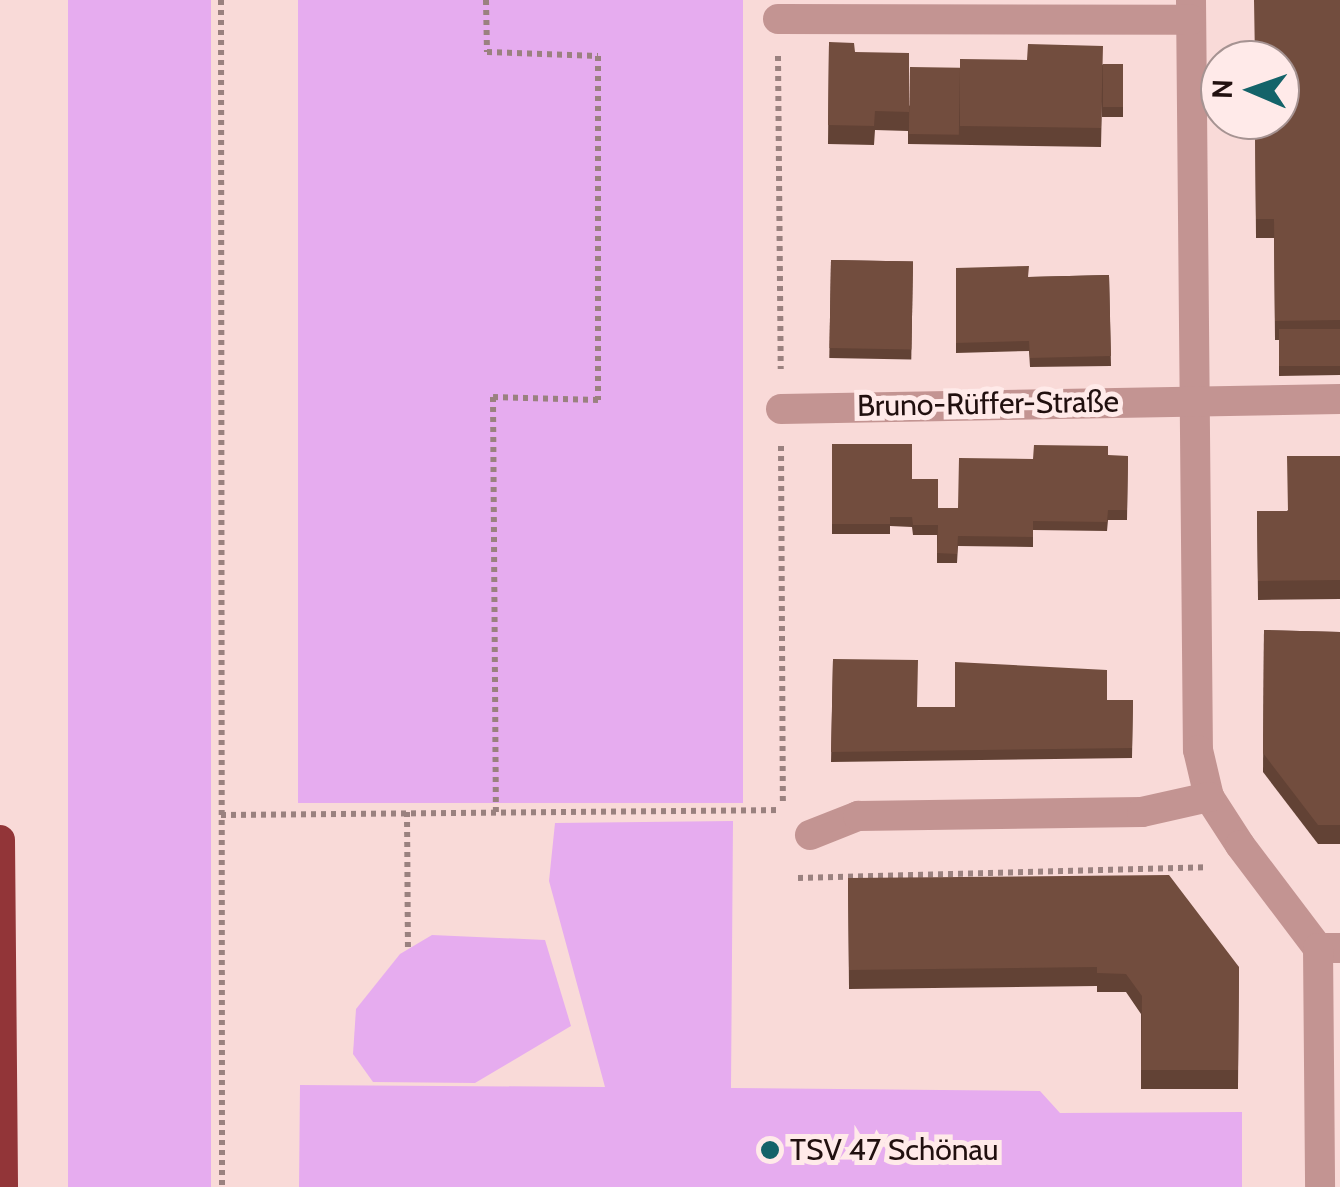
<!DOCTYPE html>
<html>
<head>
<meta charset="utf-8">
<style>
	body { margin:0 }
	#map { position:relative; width:1340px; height:1187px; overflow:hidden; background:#f9dad8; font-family:Cabin,sans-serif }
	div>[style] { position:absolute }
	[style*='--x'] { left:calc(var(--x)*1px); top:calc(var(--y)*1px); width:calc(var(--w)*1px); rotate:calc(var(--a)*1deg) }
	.green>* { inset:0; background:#e6acef; transform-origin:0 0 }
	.path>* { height:6px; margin-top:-3px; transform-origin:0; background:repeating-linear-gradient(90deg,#9a817f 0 5px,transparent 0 10px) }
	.street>* { height:30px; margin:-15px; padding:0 15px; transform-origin:15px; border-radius:15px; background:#c39492 }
	.highway>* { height:30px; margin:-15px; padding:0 15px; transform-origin:15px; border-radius:15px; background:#923538 }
	.wall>* { inset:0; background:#624235; transform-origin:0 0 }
	.building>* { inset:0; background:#724d3e; transform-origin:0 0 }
	.dots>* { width:28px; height:28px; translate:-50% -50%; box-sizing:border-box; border:5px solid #ffeae9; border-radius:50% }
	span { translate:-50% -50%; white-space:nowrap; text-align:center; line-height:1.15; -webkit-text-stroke:10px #ffeae9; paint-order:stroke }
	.street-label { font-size:30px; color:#21100f }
	.poi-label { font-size:30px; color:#21100f }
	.left { translate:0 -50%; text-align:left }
	.north { position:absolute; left:1200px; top:40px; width:100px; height:100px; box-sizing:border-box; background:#ffeae9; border:2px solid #a69392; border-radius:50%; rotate:272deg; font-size:28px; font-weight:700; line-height:40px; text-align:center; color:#21100f }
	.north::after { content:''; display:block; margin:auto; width:35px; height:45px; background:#146369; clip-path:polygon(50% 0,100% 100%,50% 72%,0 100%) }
</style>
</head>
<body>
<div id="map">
	<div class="green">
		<div style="left:68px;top:0;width:143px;height:1187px"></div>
		<div style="left:298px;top:0;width:445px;height:803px"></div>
		<div style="clip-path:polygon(733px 821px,731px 1088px,1040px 1091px,1060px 1113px,1242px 1112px,1242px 1187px,299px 1187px,300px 1085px,605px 1087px,549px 881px,555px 823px)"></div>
		<div style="clip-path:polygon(432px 935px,545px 940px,571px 1026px,475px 1083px,373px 1082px,353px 1054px,356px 1009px,400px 954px)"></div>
	</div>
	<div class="path">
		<div style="--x:221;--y:0;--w:1187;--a:89.95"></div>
		<div style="--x:486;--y:0;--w:52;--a:88.9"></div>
		<div style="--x:487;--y:52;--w:111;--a:2.1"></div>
		<div style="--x:598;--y:56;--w:344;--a:90"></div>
		<div style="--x:598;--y:400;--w:105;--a:-178.4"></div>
		<div style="--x:493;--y:397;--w:415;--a:89.6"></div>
		<div style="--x:778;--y:56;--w:313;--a:89.5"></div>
		<div style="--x:781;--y:446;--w:358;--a:89.7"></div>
		<div style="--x:407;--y:812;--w:137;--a:89.6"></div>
		<div style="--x:221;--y:815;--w:559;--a:-0.51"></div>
		<div style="--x:798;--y:878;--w:408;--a:-1.5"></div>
	</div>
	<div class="street">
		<div style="--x:1191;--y:0;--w:750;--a:89.47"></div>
		<div style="--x:1198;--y:750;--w:48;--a:76.8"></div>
		<div style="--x:1209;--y:797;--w:57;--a:57.1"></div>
		<div style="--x:1240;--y:845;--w:129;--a:52.9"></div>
		<div style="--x:1318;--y:948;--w:22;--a:0"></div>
		<div style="--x:778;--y:19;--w:413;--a:0.1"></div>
		<div style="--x:781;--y:409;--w:559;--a:-1.02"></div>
		<div style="--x:810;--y:835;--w:52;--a:-21.6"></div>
		<div style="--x:858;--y:816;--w:284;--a:-0.8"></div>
		<div style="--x:1142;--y:812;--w:69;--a:-12.6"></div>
		<div style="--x:1318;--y:948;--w:239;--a:89.5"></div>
	</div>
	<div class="highway">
		<div style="--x:0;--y:840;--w:347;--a:89.5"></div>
	</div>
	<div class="wall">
		<div style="clip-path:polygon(1340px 0,1340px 375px,1279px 376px,1279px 340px,1275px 340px,1274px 238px,1256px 238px,1255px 120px)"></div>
		<div style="clip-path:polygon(829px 42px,855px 52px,909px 106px,960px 68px,1123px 64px,1123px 117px,1102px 117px,1102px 101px,1101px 147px,908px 144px,908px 131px,875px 130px,874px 145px,828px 144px)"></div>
		<div style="left:831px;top:260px;width:82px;height:98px;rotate:1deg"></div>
		<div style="clip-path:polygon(956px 268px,1029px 277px,1109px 275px,1111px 366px,1030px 367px,1029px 351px,956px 353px)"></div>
		<div style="clip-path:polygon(832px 444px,912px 479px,938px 508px,958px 508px,1033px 459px,1128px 456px,1127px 520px,1108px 520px,1107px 531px,1033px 530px,1033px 547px,958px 546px,957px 563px,937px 563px,937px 535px,913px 535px,912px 527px,890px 526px,890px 534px,832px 534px)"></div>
		<div style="clip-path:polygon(1340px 456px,1340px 599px,1258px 600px,1257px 511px,1287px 511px)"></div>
		<div style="clip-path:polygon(1264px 630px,1340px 632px,1340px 844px,1318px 844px,1263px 772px)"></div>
		<div style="clip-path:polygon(833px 659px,917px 707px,955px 707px,1133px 700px,1132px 758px,831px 762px)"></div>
		<div style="clip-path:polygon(848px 878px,1239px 967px,1238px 1089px,1141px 1089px,1141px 1014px,1126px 992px,1097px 992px,1097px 986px,849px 989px)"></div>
	</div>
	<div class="building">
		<div style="clip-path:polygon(1254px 0,1340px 0,1340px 320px,1275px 321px,1274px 219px,1256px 219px,1255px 120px,1280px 120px,1280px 60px,1255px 60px)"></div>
		<div style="clip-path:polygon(829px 42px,854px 43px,855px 52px,909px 53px,909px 112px,875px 111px,874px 126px,828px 125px)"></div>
		<div style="clip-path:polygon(1028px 44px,1103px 46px,1101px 128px,960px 126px,960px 59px,1027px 60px)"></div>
		<div style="left:1103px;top:64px;width:20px;height:43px"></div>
		<div style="left:910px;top:67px;width:50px;height:67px;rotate:1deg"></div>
		<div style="left:831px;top:260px;width:82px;height:88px;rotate:1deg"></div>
		<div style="clip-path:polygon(1029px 266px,1028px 277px,1109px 275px,1111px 356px,1030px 358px,1029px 341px,956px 343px,956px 268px)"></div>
		<div style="left:1340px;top:329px;width:37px;height:61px;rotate:90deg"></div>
		<div style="clip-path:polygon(832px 444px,912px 444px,912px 479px,938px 479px,938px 508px,958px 508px,959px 458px,1033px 459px,1034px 445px,1108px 446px,1108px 455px,1128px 456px,1127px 510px,1108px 510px,1107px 522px,1033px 521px,1033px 537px,958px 536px,957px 554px,937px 553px,938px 525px,913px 525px,912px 517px,890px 517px,890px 524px,832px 524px)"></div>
		<div style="clip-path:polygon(1287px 456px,1340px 456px,1340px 580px,1258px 581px,1257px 511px,1288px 511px)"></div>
		<div style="clip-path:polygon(1264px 630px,1340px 632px,1340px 825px,1318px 825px,1263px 753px)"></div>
		<div style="clip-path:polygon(833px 659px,918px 660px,917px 707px,955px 707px,955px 662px,1107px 670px,1107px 700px,1133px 700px,1132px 748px,831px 752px)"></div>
		<div style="clip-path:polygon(1169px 875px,1239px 967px,1238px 1070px,1141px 1070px,1142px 996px,1126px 974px,1097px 973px,1097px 967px,849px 970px,848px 878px)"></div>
	</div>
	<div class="dots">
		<div style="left:770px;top:1150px;background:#146369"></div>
	</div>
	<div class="street-label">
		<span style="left:988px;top:404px;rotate:-1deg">Bruno-Rüffer-Straße</span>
	</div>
	<div class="poi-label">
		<span class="left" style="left:790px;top:1150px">TSV 47 Schönau</span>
	</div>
	<div class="north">N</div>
</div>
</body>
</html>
